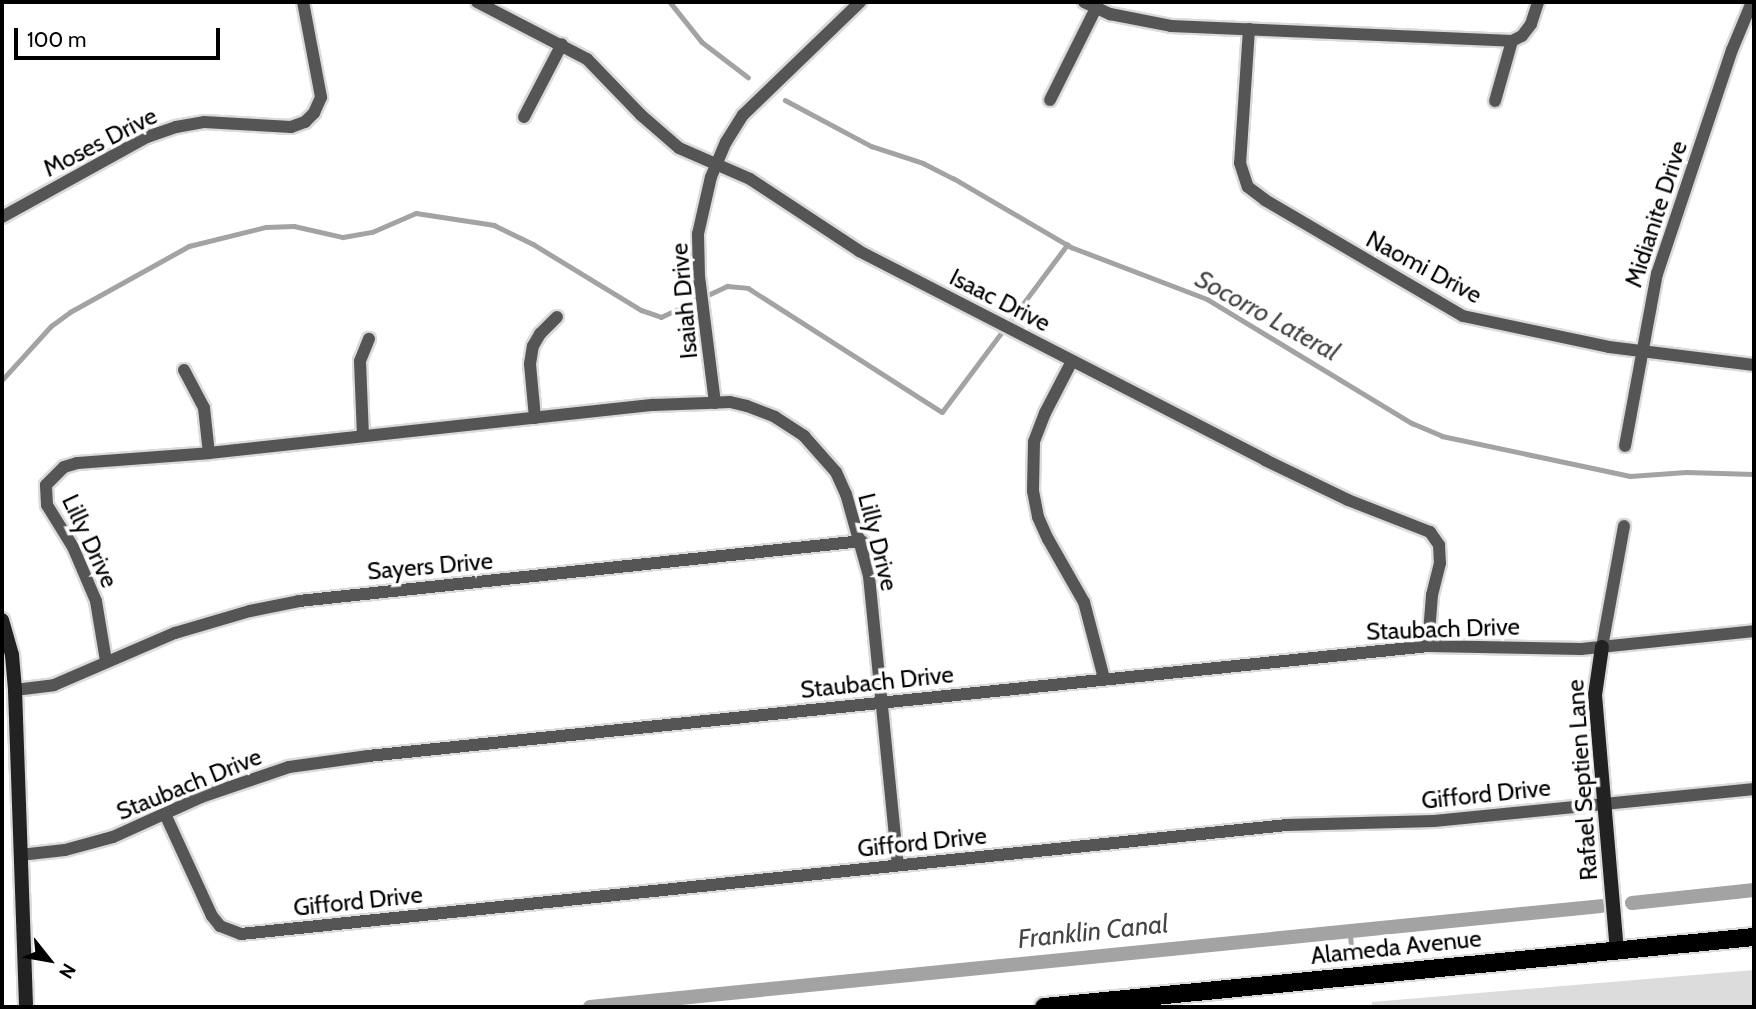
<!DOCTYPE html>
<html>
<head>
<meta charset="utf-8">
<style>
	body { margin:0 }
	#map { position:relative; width:1756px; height:1009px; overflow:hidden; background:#fff; font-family:Cabin,sans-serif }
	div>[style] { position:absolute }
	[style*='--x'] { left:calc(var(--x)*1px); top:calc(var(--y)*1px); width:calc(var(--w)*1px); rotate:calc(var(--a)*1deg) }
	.green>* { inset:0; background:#dcdcdc }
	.stream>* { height:4.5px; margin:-2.25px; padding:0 2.25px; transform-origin:2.25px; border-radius:2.25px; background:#a3a3a3 }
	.canal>* { height:14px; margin:-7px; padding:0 7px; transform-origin:7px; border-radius:7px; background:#a3a3a3 }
	.roads { filter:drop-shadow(2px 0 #dbdbdb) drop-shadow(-2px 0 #dbdbdb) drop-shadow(0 2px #dbdbdb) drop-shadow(0 -2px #dbdbdb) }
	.street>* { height:12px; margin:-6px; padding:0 6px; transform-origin:6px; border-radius:6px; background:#555 }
	.secondary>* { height:14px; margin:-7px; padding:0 7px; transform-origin:7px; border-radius:7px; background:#222 }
	.primary>* { height:18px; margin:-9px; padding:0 9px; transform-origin:9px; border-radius:9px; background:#000 }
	span { translate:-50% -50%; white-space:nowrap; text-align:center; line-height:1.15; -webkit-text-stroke:7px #fff; paint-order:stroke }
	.street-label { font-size:24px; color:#000 }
	.water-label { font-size:26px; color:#444; font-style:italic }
	.frame { position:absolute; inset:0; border:4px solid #000; pointer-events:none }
	.north { position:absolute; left:14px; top:925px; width:70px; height:70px; -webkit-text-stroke:5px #fff; paint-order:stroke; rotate:121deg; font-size:19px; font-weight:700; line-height:28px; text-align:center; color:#000 }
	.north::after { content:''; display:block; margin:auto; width:24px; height:32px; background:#000; clip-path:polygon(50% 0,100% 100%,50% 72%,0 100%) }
	.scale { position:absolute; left:14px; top:28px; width:206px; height:32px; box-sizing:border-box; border:4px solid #000; border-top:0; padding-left:9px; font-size:21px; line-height:24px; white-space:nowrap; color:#000; -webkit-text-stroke:5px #fff; paint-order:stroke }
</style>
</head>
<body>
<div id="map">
	<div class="green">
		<div style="clip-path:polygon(1754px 970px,1754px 1007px,1372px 1007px,1372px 1002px)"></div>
	</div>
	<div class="stream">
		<div style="--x:670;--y:2;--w:51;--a:51.3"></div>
		<div style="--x:702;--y:42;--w:58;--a:37.3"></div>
		<div style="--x:785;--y:100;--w:98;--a:28.1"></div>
		<div style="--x:871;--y:146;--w:55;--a:18.1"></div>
		<div style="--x:923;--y:163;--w:34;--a:27"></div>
		<div style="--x:953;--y:178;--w:137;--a:30.3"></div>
		<div style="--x:1071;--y:247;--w:146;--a:20.9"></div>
		<div style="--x:1207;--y:299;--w:240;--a:31.2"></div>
		<div style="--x:1412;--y:423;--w:33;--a:23"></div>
		<div style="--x:1442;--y:436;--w:192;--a:12"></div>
		<div style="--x:1630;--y:476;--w:56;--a:-4.1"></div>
		<div style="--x:1686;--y:472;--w:68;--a:1.7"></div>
		<div style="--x:710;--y:294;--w:19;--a:-25"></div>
		<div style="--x:727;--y:286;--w:21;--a:5"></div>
		<div style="--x:748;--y:288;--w:230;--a:32.6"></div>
		<div style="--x:942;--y:412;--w:209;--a:-53.2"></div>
		<div style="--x:2;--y:380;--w:73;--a:-47.8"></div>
		<div style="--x:51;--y:326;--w:24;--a:-36"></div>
		<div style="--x:70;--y:312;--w:136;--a:-29"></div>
		<div style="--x:189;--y:246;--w:79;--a:-13.9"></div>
		<div style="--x:266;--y:227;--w:28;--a:-2"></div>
		<div style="--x:294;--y:226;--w:50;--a:12.7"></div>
		<div style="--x:343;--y:237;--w:29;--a:-10"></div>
		<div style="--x:372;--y:232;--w:48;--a:-23.4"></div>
		<div style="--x:416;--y:213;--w:79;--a:8.7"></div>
		<div style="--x:494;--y:225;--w:43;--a:26"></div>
		<div style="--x:533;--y:244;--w:127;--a:31.4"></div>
		<div style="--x:641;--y:310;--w:21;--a:19"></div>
		<div style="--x:661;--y:317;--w:38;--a:-25"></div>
		<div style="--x:1350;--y:931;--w:18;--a:84"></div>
	</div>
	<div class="canal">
		<div style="--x:1632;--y:903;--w:123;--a:-6.1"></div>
		<div style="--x:590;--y:1007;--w:1016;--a:-5.7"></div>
	</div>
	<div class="roads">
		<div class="street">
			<div style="--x:477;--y:2;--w:124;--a:27.4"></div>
			<div style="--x:587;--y:59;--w:78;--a:46"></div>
			<div style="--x:641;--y:115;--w:50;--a:41"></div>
			<div style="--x:679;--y:148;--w:77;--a:23.6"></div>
			<div style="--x:750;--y:179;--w:131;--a:33.4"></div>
			<div style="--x:859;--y:251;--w:457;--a:27.2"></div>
			<div style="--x:1265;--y:460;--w:92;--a:25.7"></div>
			<div style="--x:1348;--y:500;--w:88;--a:21.3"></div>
			<div style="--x:1430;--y:532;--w:16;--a:55"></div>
			<div style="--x:1439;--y:545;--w:18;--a:87"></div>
			<div style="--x:1440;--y:563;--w:33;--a:104"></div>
			<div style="--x:1432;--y:595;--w:51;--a:94.5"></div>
			<div style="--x:1084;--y:2;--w:29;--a:25"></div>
			<div style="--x:1110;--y:14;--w:62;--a:11.1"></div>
			<div style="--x:1171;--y:26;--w:341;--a:2.5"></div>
			<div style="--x:1512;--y:41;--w:11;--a:-27"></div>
			<div style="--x:1522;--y:36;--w:15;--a:-53"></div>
			<div style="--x:1531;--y:24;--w:23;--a:-72"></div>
			<div style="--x:1249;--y:29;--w:134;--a:93.8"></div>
			<div style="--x:1240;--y:163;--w:25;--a:72"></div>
			<div style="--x:1248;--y:187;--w:21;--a:37"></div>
			<div style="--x:1265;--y:200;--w:229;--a:30.4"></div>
			<div style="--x:1463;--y:316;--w:149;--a:12"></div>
			<div style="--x:1609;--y:347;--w:146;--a:7.1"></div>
			<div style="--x:1050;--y:100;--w:103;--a:-63.4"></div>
			<div style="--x:1495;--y:101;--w:62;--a:-74.2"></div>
			<div style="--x:524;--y:117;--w:82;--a:-62.5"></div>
			<div style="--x:2;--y:217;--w:166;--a:-28.9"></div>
			<div style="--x:147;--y:137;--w:31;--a:-19"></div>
			<div style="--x:176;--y:127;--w:28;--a:-10"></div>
			<div style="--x:204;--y:122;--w:87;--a:3.3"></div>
			<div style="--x:291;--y:127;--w:15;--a:-20"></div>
			<div style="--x:305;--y:122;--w:13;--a:-45"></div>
			<div style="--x:314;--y:113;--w:17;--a:-66"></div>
			<div style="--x:321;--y:97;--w:97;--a:-100.7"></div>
			<div style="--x:1072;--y:361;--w:59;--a:117.4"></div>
			<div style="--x:1045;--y:413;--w:31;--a:111"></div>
			<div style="--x:1034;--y:442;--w:49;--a:91.2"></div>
			<div style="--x:1033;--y:491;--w:26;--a:79"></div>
			<div style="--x:1038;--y:517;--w:24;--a:66"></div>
			<div style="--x:1048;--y:539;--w:73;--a:60.3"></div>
			<div style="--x:1084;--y:602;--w:79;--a:75.3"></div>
			<div style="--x:184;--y:370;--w:43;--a:62.2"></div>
			<div style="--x:204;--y:408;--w:45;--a:83.7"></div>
			<div style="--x:715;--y:403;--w:128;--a:-97.2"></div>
			<div style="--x:699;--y:276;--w:42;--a:-91.4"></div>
			<div style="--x:698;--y:234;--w:58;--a:-77.2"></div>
			<div style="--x:711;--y:177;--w:38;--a:-67"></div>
			<div style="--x:726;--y:142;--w:32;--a:-58"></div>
			<div style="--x:743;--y:115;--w:163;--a:-44"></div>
			<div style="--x:535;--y:418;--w:54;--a:-95.3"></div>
			<div style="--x:530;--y:364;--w:18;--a:-81"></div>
			<div style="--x:533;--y:346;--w:14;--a:-60"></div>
			<div style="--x:540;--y:334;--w:24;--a:-45"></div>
			<div style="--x:363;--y:436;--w:75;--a:-92.3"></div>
			<div style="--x:360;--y:361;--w:24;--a:-68"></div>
			<div style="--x:1625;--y:446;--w:175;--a:-79.5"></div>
			<div style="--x:1657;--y:274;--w:236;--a:-71.5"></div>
			<div style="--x:1732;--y:50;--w:52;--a:-67.4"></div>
			<div style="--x:1602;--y:647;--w:123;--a:-79.7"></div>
			<div style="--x:106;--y:661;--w:61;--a:-99.5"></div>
			<div style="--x:96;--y:601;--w:59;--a:-113.1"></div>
			<div style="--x:73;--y:547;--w:49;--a:-121.8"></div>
			<div style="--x:47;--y:505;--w:20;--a:-93"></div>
			<div style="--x:46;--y:485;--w:25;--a:-45"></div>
			<div style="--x:64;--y:467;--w:14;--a:-17"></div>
			<div style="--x:77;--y:463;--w:132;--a:-4.3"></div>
			<div style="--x:209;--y:453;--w:447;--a:-6.2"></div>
			<div style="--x:653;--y:405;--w:77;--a:-2.2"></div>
			<div style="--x:730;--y:402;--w:17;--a:13"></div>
			<div style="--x:747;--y:406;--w:30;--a:21"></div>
			<div style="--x:775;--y:417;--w:35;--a:33"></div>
			<div style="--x:804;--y:436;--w:48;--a:48.4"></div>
			<div style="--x:836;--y:472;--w:24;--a:66"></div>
			<div style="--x:846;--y:494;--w:85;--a:74.3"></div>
			<div style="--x:869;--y:576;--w:290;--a:84.3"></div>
			<div style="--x:15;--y:690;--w:39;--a:-7"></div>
			<div style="--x:54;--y:685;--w:132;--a:-23.3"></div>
			<div style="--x:175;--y:633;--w:78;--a:-16.3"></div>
			<div style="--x:250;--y:611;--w:50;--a:-11.5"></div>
			<div style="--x:299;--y:601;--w:566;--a:-6.08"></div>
			<div style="--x:165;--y:814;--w:112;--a:65.3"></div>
			<div style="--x:212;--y:916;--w:13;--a:51"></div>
			<div style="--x:220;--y:926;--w:22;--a:21"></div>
			<div style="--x:241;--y:934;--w:1052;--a:-5.95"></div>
			<div style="--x:1287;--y:825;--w:147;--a:-1.6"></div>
			<div style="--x:1434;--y:821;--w:322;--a:-5.7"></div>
			<div style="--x:20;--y:855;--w:45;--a:-6.3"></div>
			<div style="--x:65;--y:850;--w:50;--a:-15.2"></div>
			<div style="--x:113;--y:837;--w:97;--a:-24.4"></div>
			<div style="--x:201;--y:797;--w:93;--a:-18.8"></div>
			<div style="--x:289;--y:767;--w:80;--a:-7.9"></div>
			<div style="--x:368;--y:756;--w:1066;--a:-5.92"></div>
			<div style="--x:1428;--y:646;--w:153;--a:1.1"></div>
			<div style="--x:1581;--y:649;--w:174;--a:-5.9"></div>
		</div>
		<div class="secondary">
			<div style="--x:2;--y:620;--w:36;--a:74"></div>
			<div style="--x:12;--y:655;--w:35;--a:85"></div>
			<div style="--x:15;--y:690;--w:317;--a:88"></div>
			<div style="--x:1602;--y:647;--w:49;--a:98.3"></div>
			<div style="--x:1595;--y:695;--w:256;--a:85.1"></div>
		</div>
		<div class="primary">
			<div style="--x:1044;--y:1007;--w:713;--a:-5.63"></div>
		</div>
	</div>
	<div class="street-label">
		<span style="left:100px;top:142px;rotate:-27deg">Moses Drive</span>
		<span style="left:1656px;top:214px;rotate:-72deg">Midianite Drive</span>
		<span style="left:1424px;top:267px;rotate:28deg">Naomi Drive</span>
		<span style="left:1000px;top:300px;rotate:27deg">Isaac Drive</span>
		<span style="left:684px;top:301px;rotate:-95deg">Isaiah Drive</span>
		<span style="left:90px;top:541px;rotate:65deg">Lilly Drive</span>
		<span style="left:878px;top:542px;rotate:76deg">Lilly Drive</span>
		<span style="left:430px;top:566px;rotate:-5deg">Sayers Drive</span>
		<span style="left:1443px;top:629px;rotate:-2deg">Staubach Drive</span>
		<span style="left:877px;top:682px;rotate:-6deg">Staubach Drive</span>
		<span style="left:1582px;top:780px;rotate:-94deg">Rafael Septien Lane</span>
		<span style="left:189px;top:784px;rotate:-22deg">Staubach Drive</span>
		<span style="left:1486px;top:794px;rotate:-6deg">Gifford Drive</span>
		<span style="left:922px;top:842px;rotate:-6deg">Gifford Drive</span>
		<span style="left:358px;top:901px;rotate:-6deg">Gifford Drive</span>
		<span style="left:1396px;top:947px;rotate:-6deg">Alameda Avenue</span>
	</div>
	<div class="water-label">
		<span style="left:1267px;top:316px;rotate:29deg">Socorro Lateral</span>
		<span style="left:1093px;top:932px;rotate:-6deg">Franklin Canal</span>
	</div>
	<div class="frame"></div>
	<div class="north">N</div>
	<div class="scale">100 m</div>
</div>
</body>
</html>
